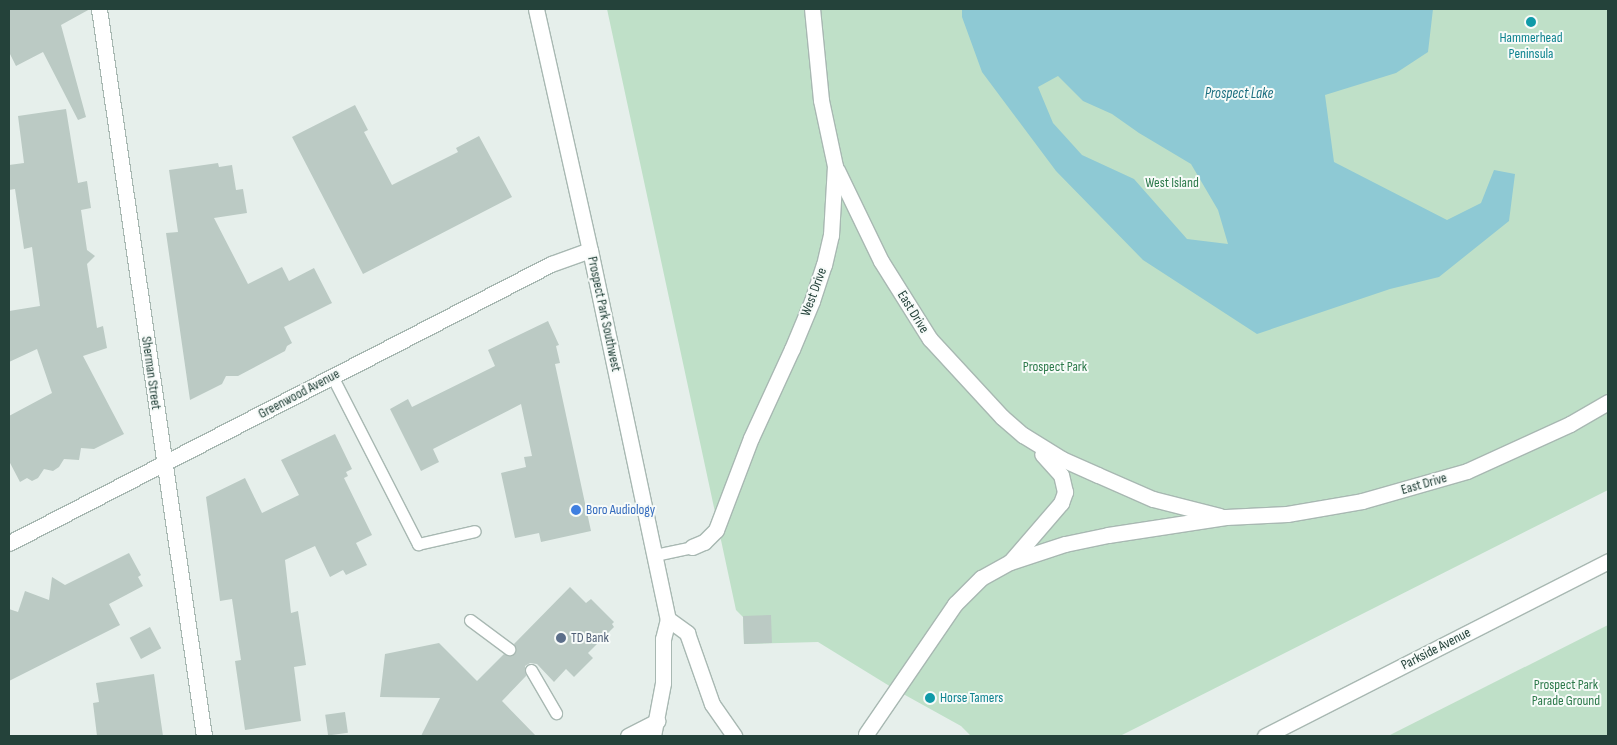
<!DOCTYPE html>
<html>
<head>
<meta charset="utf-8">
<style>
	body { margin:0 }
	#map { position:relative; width:1617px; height:745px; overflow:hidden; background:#e6efeb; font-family:"Sofia Sans Condensed",sans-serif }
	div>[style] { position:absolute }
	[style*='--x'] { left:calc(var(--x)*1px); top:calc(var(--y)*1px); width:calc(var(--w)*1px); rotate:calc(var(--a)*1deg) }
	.green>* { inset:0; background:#bfe0c8 }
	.water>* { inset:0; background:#8ec9d4 }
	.building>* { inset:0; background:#bbcac4; transform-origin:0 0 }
	.roads { filter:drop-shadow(1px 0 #a8b8b2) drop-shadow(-1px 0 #a8b8b2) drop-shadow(0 1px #a8b8b2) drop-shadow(0 -1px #a8b8b2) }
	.service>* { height:11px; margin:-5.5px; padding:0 5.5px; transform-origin:5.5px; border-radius:5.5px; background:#fff }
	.pedestrian>* { height:15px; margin:-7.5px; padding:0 7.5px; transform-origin:7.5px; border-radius:7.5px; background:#fff }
	.minor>* { height:15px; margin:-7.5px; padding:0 7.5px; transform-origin:7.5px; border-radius:7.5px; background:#fff }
	.tertiary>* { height:15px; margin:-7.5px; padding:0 7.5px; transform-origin:7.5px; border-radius:7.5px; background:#fff }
	.secondary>* { height:15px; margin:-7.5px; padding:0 7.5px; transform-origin:7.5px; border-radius:7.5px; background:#fff }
	.dots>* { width:14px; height:14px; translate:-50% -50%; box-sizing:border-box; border:2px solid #f7fbf9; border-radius:50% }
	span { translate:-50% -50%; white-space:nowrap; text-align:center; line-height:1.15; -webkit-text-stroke:4px #f7fbf9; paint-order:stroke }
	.culture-label { font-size:14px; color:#0d838f }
	.left { translate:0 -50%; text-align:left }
	.park-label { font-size:14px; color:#2d7a4b }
	.street-label { font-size:14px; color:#24423a }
	.shop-label { font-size:14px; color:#366cbe }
	.service-label { font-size:14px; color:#4e5e75 }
	.water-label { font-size:15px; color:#1c6f80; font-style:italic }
	.frame { position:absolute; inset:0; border:10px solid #24423a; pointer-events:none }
</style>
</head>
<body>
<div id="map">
	<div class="green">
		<div style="clip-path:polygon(607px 9px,1608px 9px,1608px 490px,1120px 736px,971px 736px,961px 726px,896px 690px,818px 642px,744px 644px,743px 617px,736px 610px)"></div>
		<div style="clip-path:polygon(1608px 625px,1608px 736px,1388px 736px)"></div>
	</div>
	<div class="water">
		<div style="clip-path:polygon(evenodd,962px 9px,1433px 9px,1428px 52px,1396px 73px,1325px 95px,1334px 162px,1447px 220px,1481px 203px,1494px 170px,1515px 174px,1509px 221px,1439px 277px,1390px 289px,1257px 334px,1143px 260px,1056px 171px,982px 72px,962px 17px,962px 9px,1058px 76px,1083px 101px,1112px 114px,1139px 133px,1191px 164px,1218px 210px,1228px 244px,1187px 239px,1134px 179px,1082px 155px,1053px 123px,1038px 87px,1058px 76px)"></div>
	</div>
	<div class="building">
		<div style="clip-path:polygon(9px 9px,90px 9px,61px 25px,86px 117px,78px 120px,43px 52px,16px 66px,9px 52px)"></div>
		<div style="clip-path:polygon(355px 105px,368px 130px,364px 132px,392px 185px,458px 152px,456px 148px,479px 136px,512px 197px,363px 274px,292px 137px)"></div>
		<div style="clip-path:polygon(66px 109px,78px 183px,87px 181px,91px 208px,81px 210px,87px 250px,95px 256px,87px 264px,97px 328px,103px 326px,107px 348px,83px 356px,124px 434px,94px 449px,81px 448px,79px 460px,64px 459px,59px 467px,53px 471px,44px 469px,38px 478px,32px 481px,27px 478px,20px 482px,9px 461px,9px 416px,52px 393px,37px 349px,9px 362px,9px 311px,40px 306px,32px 247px,24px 249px,15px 189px,9px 190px,9px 165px,24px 163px,18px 116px)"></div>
		<div style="clip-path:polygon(218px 163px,219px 167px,232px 165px,236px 190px,243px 189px,247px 213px,214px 218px,248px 284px,282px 267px,289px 281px,314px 268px,332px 303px,284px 327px,292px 343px,287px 346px,285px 351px,238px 376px,226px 376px,222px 384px,190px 400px,166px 233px,178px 232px,169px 170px)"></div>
		<div style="clip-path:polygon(548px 321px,559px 345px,556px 346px,560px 363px,555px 364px,591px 531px,541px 542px,539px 533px,515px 538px,501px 473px,526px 467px,524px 457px,532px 456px,521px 404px,433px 449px,439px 462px,421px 471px,390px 409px,408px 399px,412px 407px,495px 366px,488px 350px)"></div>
		<div style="clip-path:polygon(335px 434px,352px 469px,346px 472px,348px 476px,344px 478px,372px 535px,356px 543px,367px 565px,346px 575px,343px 570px,330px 577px,315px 546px,285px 560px,291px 613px,298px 611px,306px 665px,294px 667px,301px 721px,245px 730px,235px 661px,241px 660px,232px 599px,220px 601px,206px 497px,245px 478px,262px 513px,299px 495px,281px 460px)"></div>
		<div style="clip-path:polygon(129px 553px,141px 575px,138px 577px,143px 586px,109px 604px,120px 625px,9px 681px,9px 609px,18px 612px,25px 591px,49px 600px,52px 577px,65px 585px)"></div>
		<div style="clip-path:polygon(570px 587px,586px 603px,591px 599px,614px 622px,612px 624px,614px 627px,588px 653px,593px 658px,574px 677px,566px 669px,554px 682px,537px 664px,530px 663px,525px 666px,526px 676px,502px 701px,536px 736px,421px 736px,440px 698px,380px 697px,385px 654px,439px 643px,477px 681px,504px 654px,509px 656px,515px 654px,516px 649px,514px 644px)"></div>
		<div style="left:771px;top:615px;width:28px;height:28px;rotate:88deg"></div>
		<div style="left:150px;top:627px;width:24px;height:23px;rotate:62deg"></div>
		<div style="clip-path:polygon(154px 674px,163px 736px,97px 736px,93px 703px,99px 702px,96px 683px)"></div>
		<div style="left:345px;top:712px;width:21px;height:20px;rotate:82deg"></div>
	</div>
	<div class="roads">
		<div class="service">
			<div style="--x:332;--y:376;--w:189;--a:62.9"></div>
			<div style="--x:418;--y:544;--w:58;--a:-12.8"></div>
			<div style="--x:655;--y:555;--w:38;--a:-12"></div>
			<div style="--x:470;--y:620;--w:49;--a:36.6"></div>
			<div style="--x:531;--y:670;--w:50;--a:59.8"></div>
		</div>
		<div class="pedestrian">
			<div style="--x:837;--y:170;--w:101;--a:64.2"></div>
			<div style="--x:881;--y:261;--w:92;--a:57.9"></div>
			<div style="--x:930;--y:339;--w:106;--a:47.3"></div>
			<div style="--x:1002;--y:417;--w:28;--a:41"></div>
			<div style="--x:1023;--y:435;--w:46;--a:31.6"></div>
			<div style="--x:1062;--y:459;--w:39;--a:24"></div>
			<div style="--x:1098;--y:475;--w:60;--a:23.6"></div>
			<div style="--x:1153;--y:499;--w:69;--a:14.2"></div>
			<div style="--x:692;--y:547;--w:13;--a:-23"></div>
			<div style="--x:704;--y:542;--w:17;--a:-45"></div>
			<div style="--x:716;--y:530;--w:98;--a:-69.2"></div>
			<div style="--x:751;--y:438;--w:98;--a:-65.3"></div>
			<div style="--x:792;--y:349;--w:52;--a:-67.4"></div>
			<div style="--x:812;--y:301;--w:38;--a:-72"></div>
			<div style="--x:824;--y:265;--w:31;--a:-77"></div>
			<div style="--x:831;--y:235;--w:69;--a:-86.7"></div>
			<div style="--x:835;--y:166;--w:67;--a:-102"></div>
			<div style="--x:821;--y:100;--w:91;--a:-95.6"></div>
			<div style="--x:1011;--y:561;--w:77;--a:-49.2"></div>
			<div style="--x:1061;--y:503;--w:12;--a:-70"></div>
			<div style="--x:1065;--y:492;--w:17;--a:-103"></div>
			<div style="--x:1061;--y:475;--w:28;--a:-132"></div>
			<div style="--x:866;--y:734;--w:158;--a:-55.6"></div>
			<div style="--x:955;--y:604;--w:37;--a:-45"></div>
			<div style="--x:981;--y:578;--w:33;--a:-29"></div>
			<div style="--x:1010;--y:562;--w:58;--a:-18.1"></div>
			<div style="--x:1065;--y:544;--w:44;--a:-11.8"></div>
			<div style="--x:1108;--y:535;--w:119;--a:-8.7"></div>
			<div style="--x:1226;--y:517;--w:61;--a:-2.8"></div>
			<div style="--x:1287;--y:514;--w:76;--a:-9.8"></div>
			<div style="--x:1362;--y:501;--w:109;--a:-15.9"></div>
			<div style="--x:1467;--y:471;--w:113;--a:-24.5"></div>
			<div style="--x:1570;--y:424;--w:44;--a:-30.1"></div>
		</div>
		<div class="minor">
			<div style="--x:99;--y:9;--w:735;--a:81.78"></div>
			<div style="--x:9;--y:543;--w:610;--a:-27.24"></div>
			<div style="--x:551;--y:264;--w:41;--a:-19.7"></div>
		</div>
		<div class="tertiary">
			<div style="--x:536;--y:9;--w:247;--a:77.4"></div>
			<div style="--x:590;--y:250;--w:377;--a:78.1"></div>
			<div style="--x:668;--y:619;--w:21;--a:104"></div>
			<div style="--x:663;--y:639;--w:44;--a:90"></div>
			<div style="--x:663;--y:683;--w:54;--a:100.7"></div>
			<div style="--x:668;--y:619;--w:24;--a:36"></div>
			<div style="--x:687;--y:633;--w:75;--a:70.6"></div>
			<div style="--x:712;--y:704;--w:39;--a:55"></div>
		</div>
		<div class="secondary">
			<div style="--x:628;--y:736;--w:33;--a:-27"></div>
			<div style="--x:1265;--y:736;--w:385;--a:-27"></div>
		</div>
	</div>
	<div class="dots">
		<div style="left:1531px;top:22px;background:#0f9aa8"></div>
		<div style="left:576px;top:510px;background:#3f7fe0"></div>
		<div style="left:561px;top:638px;background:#5c6f8a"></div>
		<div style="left:930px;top:698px;background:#0f9aa8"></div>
	</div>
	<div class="culture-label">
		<span style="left:1531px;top:46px">Hammerhead<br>Peninsula</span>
		<span class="left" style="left:940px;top:698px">Horse Tamers</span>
	</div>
	<div class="park-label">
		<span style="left:1172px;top:183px">West Island</span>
		<span style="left:1055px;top:367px">Prospect Park</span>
		<span style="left:1566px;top:693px">Prospect Park<br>Parade Ground</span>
	</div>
	<div class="street-label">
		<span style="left:814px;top:292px;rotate:-70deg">West Drive</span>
		<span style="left:913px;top:312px;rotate:58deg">East Drive</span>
		<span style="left:604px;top:314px;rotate:78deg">Prospect Park Southwest</span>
		<span style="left:151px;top:373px;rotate:82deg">Sherman Street</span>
		<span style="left:299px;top:394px;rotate:-28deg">Greenwood Avenue</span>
		<span style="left:1424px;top:484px;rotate:-16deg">East Drive</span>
		<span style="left:1436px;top:649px;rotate:-27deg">Parkside Avenue</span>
	</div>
	<div class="shop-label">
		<span class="left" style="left:586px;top:510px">Boro Audiology</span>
	</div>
	<div class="service-label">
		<span class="left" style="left:571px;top:638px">TD Bank</span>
	</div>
	<div class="water-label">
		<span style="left:1239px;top:94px">Prospect Lake</span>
	</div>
	<div class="frame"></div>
</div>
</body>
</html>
